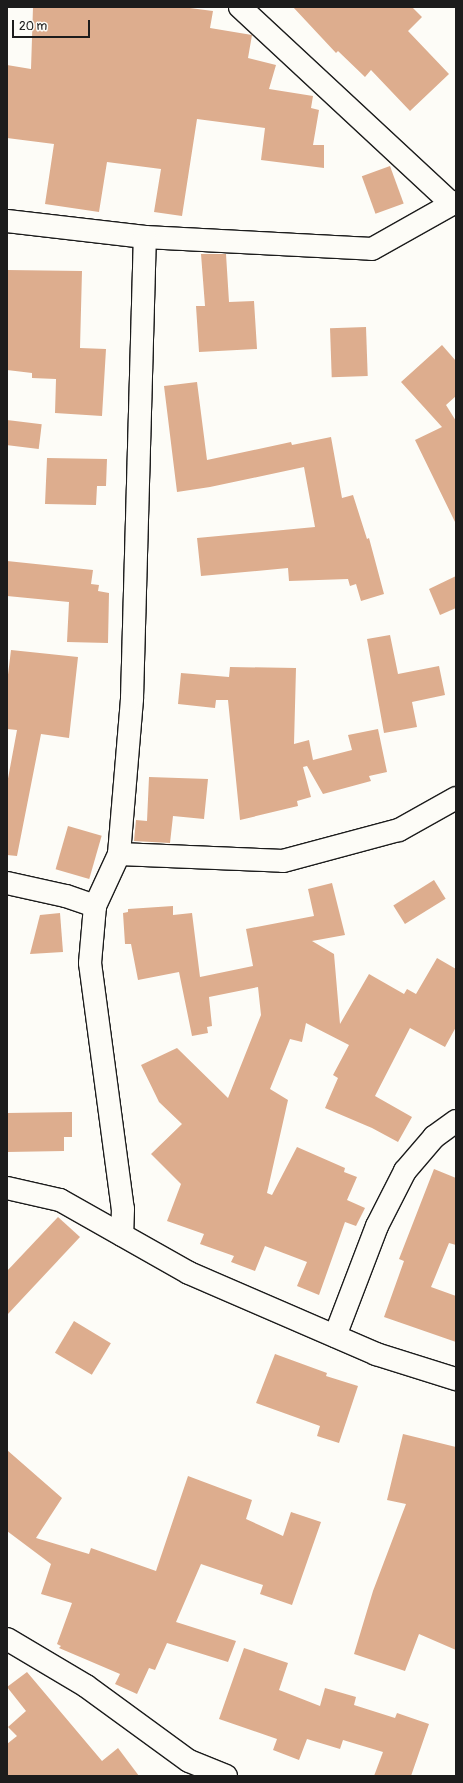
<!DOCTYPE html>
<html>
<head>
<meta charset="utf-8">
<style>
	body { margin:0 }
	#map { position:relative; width:463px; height:1783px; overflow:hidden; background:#fdfcf7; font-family:Pangolin,sans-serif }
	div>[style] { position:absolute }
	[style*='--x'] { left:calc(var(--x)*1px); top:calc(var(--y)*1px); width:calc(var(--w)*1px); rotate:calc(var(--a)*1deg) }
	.building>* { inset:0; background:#ddad8e; transform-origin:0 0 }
	.roads { filter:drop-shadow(1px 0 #1c1c1c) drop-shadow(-1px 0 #1c1c1c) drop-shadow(0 1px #1c1c1c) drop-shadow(0 -1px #1c1c1c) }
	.minor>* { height:22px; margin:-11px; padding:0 11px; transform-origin:11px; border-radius:11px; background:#fdfcf7 }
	span { translate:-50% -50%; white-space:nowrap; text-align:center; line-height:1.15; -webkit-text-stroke:3px #fdfcf7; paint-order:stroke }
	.frame { position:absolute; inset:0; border:8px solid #1c1c1c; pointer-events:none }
	.scale { position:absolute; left:12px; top:20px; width:78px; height:18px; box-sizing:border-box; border:2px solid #1c1c1c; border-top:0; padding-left:5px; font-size:12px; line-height:14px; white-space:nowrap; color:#1c1c1c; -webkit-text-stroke:3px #fdfcf7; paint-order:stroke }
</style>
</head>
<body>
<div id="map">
	<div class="building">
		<div style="clip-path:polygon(33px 7px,182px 7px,213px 11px,210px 28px,252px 35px,248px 58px,276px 65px,269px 89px,313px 96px,311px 108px,319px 110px,313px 145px,324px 145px,324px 168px,261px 160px,265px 128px,197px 119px,182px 216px,154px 212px,161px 169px,107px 162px,99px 212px,45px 204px,54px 144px,7px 138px,7px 65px,31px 69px)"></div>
		<div style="clip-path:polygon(293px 7px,412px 7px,422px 17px,408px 31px,449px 74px,410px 111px,371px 70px,365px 77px,338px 51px,336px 53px)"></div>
		<div style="left:390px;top:166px;width:40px;height:30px;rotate:70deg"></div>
		<div style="clip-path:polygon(201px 254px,226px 254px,229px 302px,254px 301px,257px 349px,199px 352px,196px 306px,205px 306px)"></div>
		<div style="clip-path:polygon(7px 270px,82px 271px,80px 348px,106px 349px,102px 416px,55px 413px,56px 379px,32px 378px,32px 373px,7px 370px)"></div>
		<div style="left:366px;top:327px;width:49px;height:36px;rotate:88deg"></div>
		<div style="clip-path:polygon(442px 345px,456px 361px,456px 396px,446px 405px,456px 421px,456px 524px,415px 440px,442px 427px,401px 382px)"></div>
		<div style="clip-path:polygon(197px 382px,207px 460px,291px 442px,292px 445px,331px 437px,342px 498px,353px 495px,367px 539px,369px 538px,384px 594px,361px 601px,356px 584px,350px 586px,348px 579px,289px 581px,288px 568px,201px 576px,197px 538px,315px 527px,304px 467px,210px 487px,177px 492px,164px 386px)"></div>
		<div style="left:7px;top:420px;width:35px;height:25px;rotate:7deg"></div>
		<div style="clip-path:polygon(47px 458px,107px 459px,106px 486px,97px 486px,96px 505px,45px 504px)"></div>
		<div style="clip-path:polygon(7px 561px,93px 570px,91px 584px,99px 585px,98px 591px,109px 593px,108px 643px,67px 642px,69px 602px,7px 596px)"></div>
		<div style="clip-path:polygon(456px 576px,456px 608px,440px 615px,429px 589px)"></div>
		<div style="clip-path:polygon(390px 635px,398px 674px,439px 666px,445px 695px,412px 702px,417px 727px,384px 733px,367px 639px)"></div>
		<div style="clip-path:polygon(11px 650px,78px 657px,69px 738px,41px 734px,17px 856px,7px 855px,7px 784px,17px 730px,7px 729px,7px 683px)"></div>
		<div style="clip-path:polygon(230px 667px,296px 668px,294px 744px,309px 740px,313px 760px,352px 750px,348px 735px,378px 729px,387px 772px,369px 776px,371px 781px,323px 794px,307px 766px,303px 767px,311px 797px,297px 801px,298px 806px,240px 820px,228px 700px,216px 700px,215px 708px,178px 704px,181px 673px,229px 677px)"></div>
		<div style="clip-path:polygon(149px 777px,208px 779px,204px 819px,173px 816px,170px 843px,134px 841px,136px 820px,147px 821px)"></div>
		<div style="left:68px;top:826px;width:35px;height:45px;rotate:16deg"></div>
		<div style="left:434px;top:880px;width:22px;height:48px;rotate:58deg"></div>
		<div style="clip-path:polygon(332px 883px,345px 935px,312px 941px,334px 954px,340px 1024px,369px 974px,404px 994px,407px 989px,416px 994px,437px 958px,456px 969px,456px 1027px,445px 1047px,410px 1028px,375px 1096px,412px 1117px,398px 1142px,372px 1128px,325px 1108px,338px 1078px,333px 1075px,349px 1045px,306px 1023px,302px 1042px,290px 1039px,270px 1089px,288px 1100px,267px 1193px,272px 1195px,297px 1147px,345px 1168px,344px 1172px,357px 1177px,347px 1200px,365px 1208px,356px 1226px,345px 1222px,319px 1295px,297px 1286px,307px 1262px,265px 1246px,255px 1271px,231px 1262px,234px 1256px,200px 1244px,204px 1234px,167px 1221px,181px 1184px,151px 1154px,182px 1124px,159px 1102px,141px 1065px,177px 1048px,228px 1098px,261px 1015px,258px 987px,209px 997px,212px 1026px,207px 1027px,208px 1033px,192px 1036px,179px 972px,138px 980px,131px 944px,125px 944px,123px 913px,128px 912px,128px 909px,173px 906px,173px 915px,192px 913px,200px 977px,253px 966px,246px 929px,314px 916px,308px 889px)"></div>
		<div style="clip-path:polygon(60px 913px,63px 952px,30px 954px,40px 915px)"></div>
		<div style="clip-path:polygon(72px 1112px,72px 1137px,64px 1137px,64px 1151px,7px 1152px,7px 1113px)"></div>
		<div style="clip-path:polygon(434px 1169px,456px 1178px,456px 1245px,449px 1243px,431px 1287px,456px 1296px,456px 1342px,384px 1317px,404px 1261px,399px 1259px)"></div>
		<div style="clip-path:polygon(58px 1217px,80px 1237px,7px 1315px,7px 1271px)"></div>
		<div style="left:74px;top:1321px;width:43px;height:37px;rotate:31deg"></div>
		<div style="clip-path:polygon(275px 1354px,327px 1373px,326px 1376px,358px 1386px,339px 1443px,317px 1436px,320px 1426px,256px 1403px)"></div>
		<div style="clip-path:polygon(403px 1434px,456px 1447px,456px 1650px,419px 1634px,405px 1671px,354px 1654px,373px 1591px,406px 1504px,387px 1500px)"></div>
		<div style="clip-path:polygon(7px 1450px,62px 1498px,36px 1538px,89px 1554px,91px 1548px,156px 1571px,188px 1476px,252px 1500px,246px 1519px,283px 1536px,291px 1512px,321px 1522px,292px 1605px,260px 1594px,263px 1585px,201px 1564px,176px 1622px,236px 1641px,228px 1662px,167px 1643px,155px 1670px,149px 1668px,137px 1694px,115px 1684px,120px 1674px,59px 1648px,61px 1646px,57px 1644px,72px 1603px,41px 1594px,51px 1564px,7px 1531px)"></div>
		<div style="clip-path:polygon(244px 1648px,288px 1663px,279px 1690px,320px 1706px,325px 1688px,356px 1697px,354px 1705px,395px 1718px,397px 1713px,429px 1724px,411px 1776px,374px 1776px,383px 1752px,343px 1740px,340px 1749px,307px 1739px,299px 1760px,273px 1750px,277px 1739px,219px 1719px)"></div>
		<div style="clip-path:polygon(27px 1672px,102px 1761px,118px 1748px,139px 1776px,7px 1776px,7px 1744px,17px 1736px,8px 1727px,26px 1711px,7px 1687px)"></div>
	</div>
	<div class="roads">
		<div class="minor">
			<div style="--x:240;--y:7;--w:289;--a:42.9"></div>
			<div style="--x:452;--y:204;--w:4;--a:-27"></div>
			<div style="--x:7;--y:221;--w:139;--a:6.6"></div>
			<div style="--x:145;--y:237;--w:227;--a:3"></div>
			<div style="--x:372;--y:249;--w:92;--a:-29.4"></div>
			<div style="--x:119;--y:854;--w:164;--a:2.4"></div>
			<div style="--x:283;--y:861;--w:120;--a:-15"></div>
			<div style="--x:399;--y:830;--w:65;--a:-29.3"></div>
			<div style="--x:7;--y:883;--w:60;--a:12.4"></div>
			<div style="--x:66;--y:896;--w:31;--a:19"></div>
			<div style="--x:95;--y:906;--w:57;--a:95"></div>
			<div style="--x:90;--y:963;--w:248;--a:82.4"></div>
			<div style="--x:123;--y:1209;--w:26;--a:92"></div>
			<div style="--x:95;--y:906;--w:57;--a:-65.2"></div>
			<div style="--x:119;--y:854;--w:157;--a:-85.2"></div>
			<div style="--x:132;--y:698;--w:461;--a:-88.4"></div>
			<div style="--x:7;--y:1188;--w:54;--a:12.8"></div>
			<div style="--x:60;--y:1200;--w:148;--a:29.5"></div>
			<div style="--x:189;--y:1273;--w:204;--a:23.4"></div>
			<div style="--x:376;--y:1354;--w:84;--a:17.4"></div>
			<div style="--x:335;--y:1336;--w:118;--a:-69.1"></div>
			<div style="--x:377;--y:1226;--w:62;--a:-63"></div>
			<div style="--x:405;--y:1171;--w:45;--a:-49.5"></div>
			<div style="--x:434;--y:1137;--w:27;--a:-36"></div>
			<div style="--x:7;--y:1639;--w:92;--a:30.7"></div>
			<div style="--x:86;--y:1686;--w:127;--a:36.1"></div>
			<div style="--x:189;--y:1761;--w:40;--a:22"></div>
		</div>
	</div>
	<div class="frame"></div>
	<div class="scale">20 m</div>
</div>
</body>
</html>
